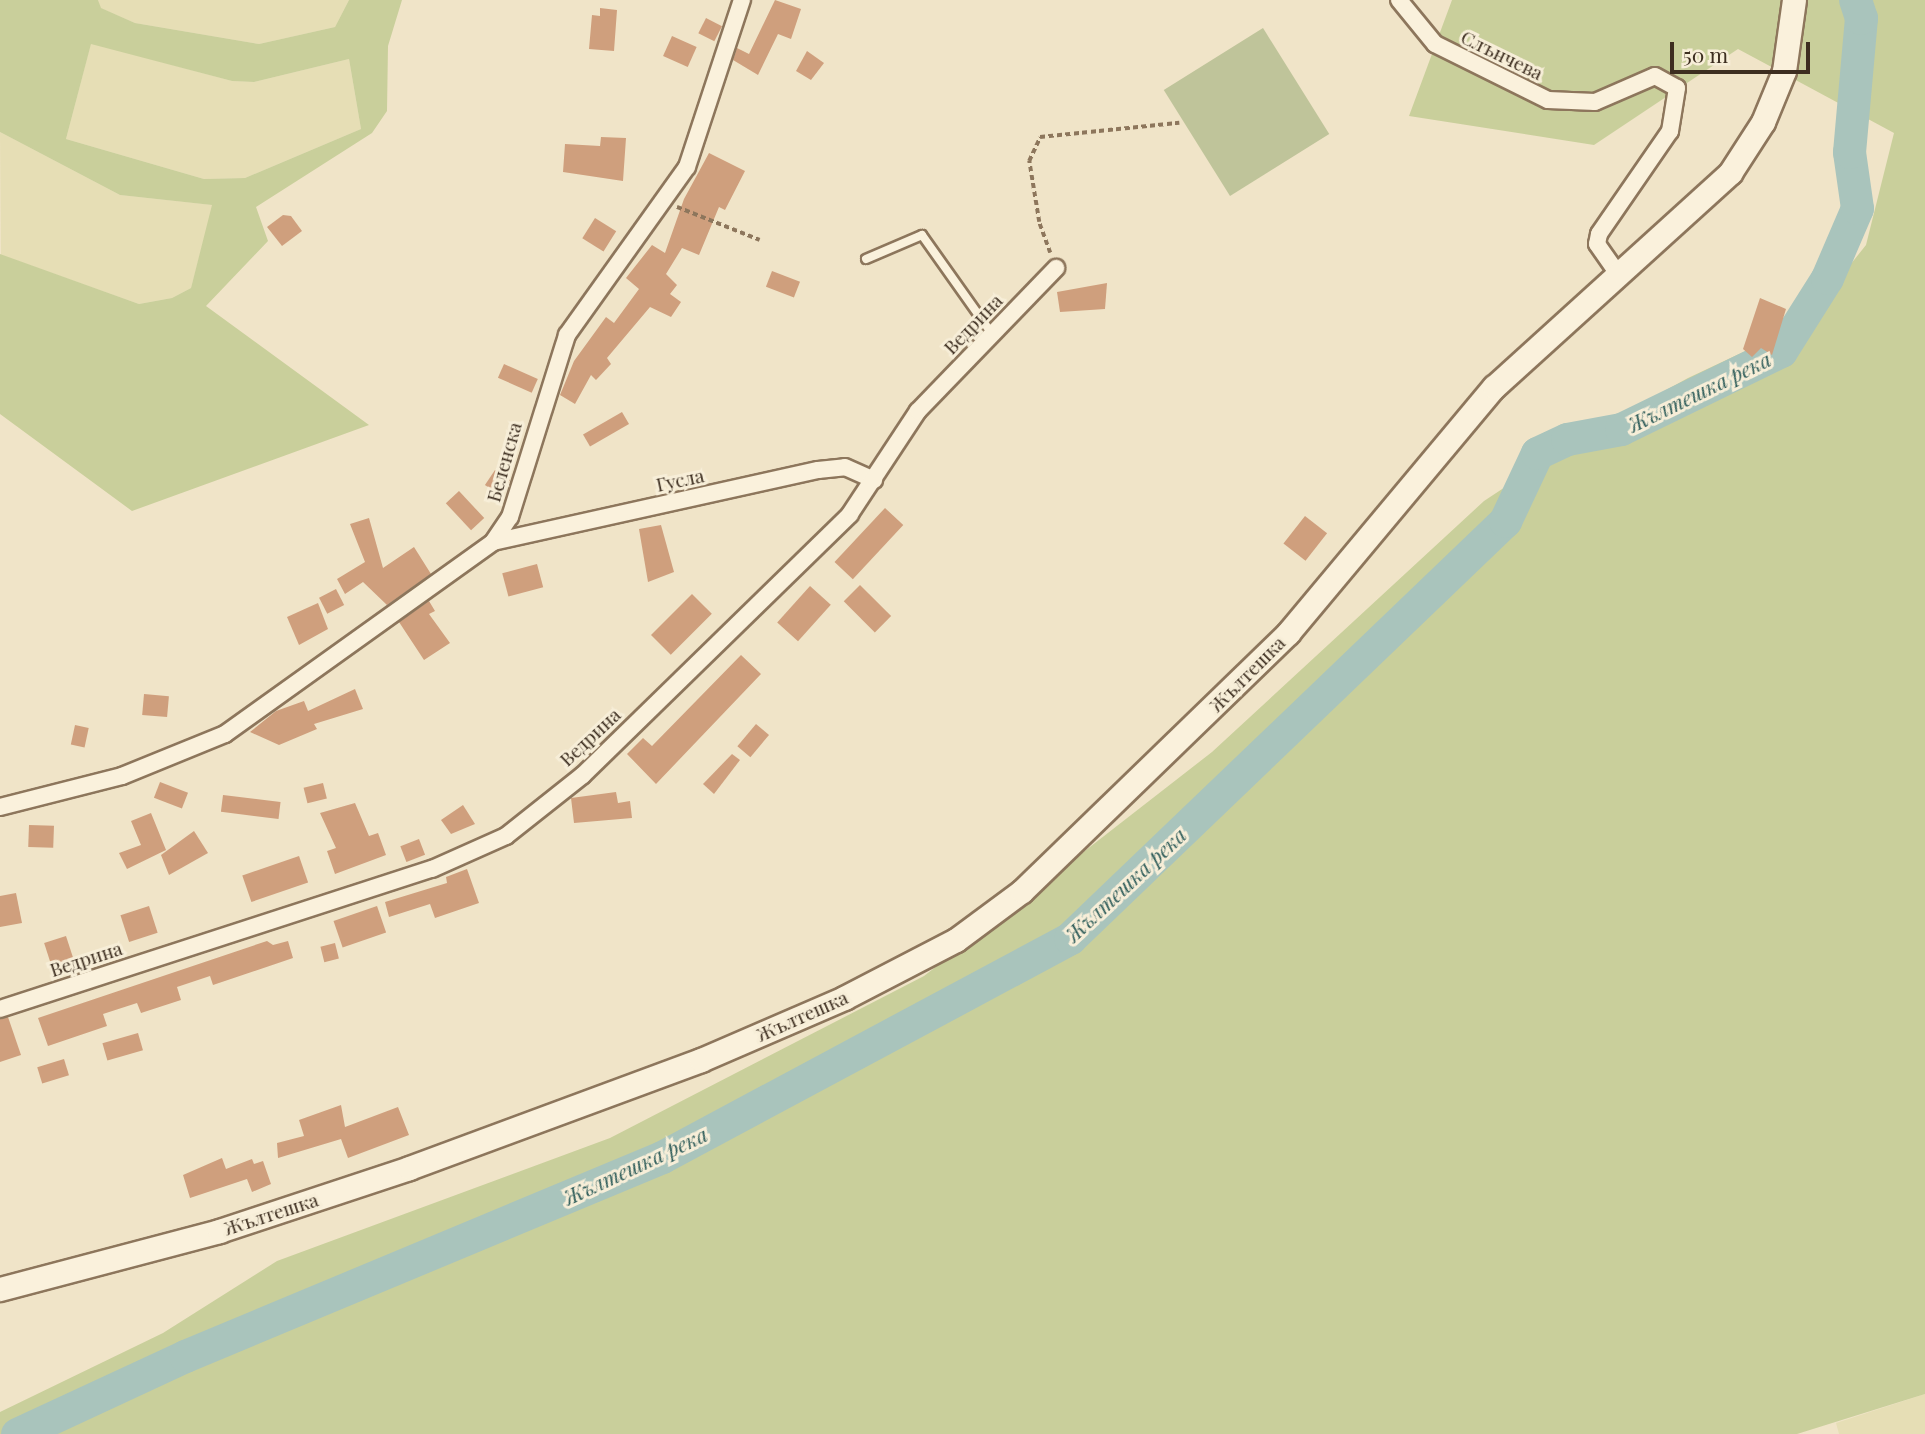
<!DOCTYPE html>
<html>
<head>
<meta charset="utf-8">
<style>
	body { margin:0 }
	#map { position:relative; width:1925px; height:1434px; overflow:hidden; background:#f0e4c8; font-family:"Playfair Display",serif }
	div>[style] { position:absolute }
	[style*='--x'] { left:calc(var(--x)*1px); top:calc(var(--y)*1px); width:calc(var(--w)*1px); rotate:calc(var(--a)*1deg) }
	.farmland>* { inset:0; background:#e6deb5 }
	.green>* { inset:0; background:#c9cf9b }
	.cemetery>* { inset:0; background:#bfc49a; transform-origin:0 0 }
	.river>* { height:33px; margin:-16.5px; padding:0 16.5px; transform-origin:16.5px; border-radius:16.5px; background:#a9c4bc }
	.building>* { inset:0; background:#cf9f7d; transform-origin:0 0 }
	.path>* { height:3.5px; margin-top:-1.75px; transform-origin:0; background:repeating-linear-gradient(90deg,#8d765c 0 5px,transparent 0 8.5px) }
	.roads { filter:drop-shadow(2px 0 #8d765c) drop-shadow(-2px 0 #8d765c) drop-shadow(0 2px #8d765c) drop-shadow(0 -2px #8d765c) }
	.service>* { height:8px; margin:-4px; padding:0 4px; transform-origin:4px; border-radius:4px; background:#faf1dc }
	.minor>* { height:16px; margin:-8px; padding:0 8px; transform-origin:8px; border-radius:8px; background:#faf1dc }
	.secondary>* { height:23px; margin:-11.5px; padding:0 11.5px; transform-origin:11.5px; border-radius:11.5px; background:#faf1dc }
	span { translate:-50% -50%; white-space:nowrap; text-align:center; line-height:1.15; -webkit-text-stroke:6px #f7eed8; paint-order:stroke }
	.street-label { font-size:19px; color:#3d2e20 }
	.water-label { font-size:21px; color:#2f5d5a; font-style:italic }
	.scale { position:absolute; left:1670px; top:42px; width:140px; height:32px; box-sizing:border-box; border:4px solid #3d2e20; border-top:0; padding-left:9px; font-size:21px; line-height:24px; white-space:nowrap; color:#3d2e20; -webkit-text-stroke:5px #f7eed8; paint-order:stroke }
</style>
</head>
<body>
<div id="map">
	<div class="farmland">
		<div style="clip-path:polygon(98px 0,349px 0,335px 27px,259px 44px,135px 23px,100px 8px)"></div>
		<div style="clip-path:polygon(91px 43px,232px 81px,254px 82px,349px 59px,361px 129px,245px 178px,204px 179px,66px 139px)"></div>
		<div style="clip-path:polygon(0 132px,120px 195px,213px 205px,191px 288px,172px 298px,139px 304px,1px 255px)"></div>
		<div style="clip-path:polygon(1925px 1394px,1925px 1434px,1839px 1434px,1836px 1423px)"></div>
	</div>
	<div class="green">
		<div style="clip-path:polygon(evenodd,0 0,98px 0,101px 8px,135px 23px,259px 44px,335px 27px,349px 0,402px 0,388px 46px,387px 111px,372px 133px,256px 207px,268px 241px,206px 306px,369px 425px,132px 511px,0 414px,0 254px,139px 304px,172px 298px,191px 288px,212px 205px,120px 195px,0 132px,0 0,91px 44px,232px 81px,254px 82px,349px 59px,361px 129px,245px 178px,204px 179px,66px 139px,91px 44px)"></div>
		<div style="clip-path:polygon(1452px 0,1925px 0,1925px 1394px,1797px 1434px,0 1434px,0 1412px,163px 1333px,277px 1261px,610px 1138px,924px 976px,1212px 752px,1484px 501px,1579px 438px,1688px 378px,1803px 324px,1866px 245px,1894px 133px,1738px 49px,1594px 145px,1409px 116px)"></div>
	</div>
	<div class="cemetery">
		<div style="left:1263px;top:28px;width:125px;height:117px;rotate:58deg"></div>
	</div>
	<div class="river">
		<div style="--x:17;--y:1434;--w:185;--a:-24.9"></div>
		<div style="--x:185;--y:1356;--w:517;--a:-22.65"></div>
		<div style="--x:662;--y:1157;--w:463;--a:-28.2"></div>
		<div style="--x:1070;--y:938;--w:603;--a:-43.79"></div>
		<div style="--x:1505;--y:521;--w:75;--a:-64.8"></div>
		<div style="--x:1537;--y:453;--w:33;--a:-25"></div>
		<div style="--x:1567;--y:439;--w:55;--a:-10.5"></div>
		<div style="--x:1621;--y:429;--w:178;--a:-26"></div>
		<div style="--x:1781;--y:351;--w:86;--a:-57.8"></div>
		<div style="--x:1827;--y:278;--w:76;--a:-66.8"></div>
		<div style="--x:1857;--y:208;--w:57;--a:-98.1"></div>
		<div style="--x:1849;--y:152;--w:135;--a:-84.9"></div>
		<div style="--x:1861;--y:18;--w:19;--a:-108"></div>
	</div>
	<div class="building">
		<div style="clip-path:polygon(775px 0,801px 9px,791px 39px,778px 34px,758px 75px,733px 60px,737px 48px,749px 54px)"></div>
		<div style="clip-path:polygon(600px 8px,617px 10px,614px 51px,589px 49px,592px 15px,600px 16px)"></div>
		<div style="left:706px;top:18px;width:18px;height:17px;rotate:27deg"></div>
		<div style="left:672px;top:36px;width:27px;height:22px;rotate:24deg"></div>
		<div style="clip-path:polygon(807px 51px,824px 63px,811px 80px,796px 71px)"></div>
		<div style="clip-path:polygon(601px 137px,626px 138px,623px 181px,563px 172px,565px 144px,600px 146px)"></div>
		<div style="clip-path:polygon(709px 153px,745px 171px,725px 210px,719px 207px,699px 255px,682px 248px,666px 274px,677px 285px,670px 294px,681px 302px,671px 317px,650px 307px,607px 358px,611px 364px,596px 380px,591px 375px,575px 404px,560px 395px,574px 361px,606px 317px,614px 323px,639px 289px,626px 278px,652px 245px,665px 253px,684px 199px)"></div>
		<div style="clip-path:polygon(283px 215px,291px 216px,302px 231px,282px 246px,267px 227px)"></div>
		<div style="left:595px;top:218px;width:25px;height:24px;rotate:32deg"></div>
		<div style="left:772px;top:271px;width:30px;height:17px;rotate:21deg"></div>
		<div style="clip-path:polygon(1107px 283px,1105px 309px,1060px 312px,1057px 292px)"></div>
		<div style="clip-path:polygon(1760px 298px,1786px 309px,1772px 355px,1761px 348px,1752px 357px,1743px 349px)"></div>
		<div style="left:504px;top:364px;width:37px;height:15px;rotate:24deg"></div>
		<div style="left:622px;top:412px;width:14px;height:45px;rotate:60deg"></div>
		<div style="left:495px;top:470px;width:18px;height:18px;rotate:34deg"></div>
		<div style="left:459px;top:491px;width:37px;height:18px;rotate:47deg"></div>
		<div style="left:885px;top:508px;width:25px;height:74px;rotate:43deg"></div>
		<div style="left:1305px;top:516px;width:28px;height:35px;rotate:38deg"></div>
		<div style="clip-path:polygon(369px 518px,383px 568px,414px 547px,431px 574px,387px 605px,363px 582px,345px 594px,337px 579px,365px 562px,350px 524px)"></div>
		<div style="clip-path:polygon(661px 525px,674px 572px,648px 582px,639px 529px)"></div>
		<div style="left:537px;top:564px;width:24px;height:36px;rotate:75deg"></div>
		<div style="left:860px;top:585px;width:44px;height:23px;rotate:45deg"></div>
		<div style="left:810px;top:586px;width:28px;height:49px;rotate:42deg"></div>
		<div style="left:336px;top:589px;width:18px;height:19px;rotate:63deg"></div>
		<div style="left:692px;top:594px;width:28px;height:58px;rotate:45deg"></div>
		<div style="clip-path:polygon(429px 601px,435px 611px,429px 614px,450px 643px,424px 660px,399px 622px)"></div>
		<div style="clip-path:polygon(318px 603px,328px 629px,299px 645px,287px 617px)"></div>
		<div style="clip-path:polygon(741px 655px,761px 674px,656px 784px,627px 754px,643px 738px,652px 746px)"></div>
		<div style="clip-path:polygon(355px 689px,363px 709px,314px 724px,317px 729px,279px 745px,250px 732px,276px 711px,304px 701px,308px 711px)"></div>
		<div style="left:144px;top:694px;width:25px;height:21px;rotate:5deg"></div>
		<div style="left:756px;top:724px;width:17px;height:29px;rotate:40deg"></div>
		<div style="left:75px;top:725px;width:14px;height:20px;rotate:12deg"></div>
		<div style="clip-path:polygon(732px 754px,740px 760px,714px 794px,703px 784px)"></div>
		<div style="left:160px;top:782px;width:30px;height:17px;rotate:21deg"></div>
		<div style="left:323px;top:783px;width:16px;height:20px;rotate:76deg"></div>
		<div style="clip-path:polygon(616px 792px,618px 803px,630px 801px,632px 818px,574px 823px,571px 798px)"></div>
		<div style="left:223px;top:795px;width:58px;height:17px;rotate:7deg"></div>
		<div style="clip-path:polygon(355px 803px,369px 836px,378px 833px,386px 855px,335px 874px,327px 851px,336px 848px,320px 813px)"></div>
		<div style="clip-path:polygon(463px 805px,475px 824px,451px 834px,441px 820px)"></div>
		<div style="clip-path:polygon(151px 813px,166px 850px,127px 869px,119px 853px,141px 845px,131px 821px)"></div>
		<div style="left:29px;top:825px;width:25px;height:22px;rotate:2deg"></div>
		<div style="clip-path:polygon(194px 831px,208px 853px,169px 875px,161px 855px)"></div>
		<div style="left:419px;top:839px;width:17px;height:20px;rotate:69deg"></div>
		<div style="left:299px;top:856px;width:28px;height:60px;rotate:71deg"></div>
		<div style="clip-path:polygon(467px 869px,479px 903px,435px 918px,430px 904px,389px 917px,385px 902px,447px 883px,446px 877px)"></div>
		<div style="clip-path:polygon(16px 893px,22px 923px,0 927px,0 896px)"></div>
		<div style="left:149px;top:906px;width:28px;height:30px;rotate:72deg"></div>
		<div style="left:377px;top:906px;width:28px;height:46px;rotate:71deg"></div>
		<div style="left:66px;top:936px;width:25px;height:23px;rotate:72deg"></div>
		<div style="clip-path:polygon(267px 941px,273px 945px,288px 941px,293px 958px,213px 985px,210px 976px,177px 987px,181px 1000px,141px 1013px,137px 1003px,103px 1014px,107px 1026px,48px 1046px,38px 1018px)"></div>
		<div style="left:335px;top:943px;width:16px;height:15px;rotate:76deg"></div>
		<div style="clip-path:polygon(8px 1017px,21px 1055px,0 1062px,0 1019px)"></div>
		<div style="left:138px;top:1033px;width:18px;height:37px;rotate:74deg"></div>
		<div style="left:64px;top:1059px;width:17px;height:28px;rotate:73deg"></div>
		<div style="clip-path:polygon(341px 1105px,345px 1127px,398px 1107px,409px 1135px,348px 1158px,341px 1139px,278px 1158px,277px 1143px,304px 1136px,299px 1120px)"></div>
		<div style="clip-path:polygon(222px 1158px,226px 1169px,252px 1159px,254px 1164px,263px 1161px,271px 1184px,252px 1192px,247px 1179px,190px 1198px,183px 1175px)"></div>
	</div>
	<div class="path">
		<div style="--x:677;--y:207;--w:89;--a:21.7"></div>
		<div style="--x:1050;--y:253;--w:33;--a:-110"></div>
		<div style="--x:1039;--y:222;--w:62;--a:-99.3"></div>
		<div style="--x:1029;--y:161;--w:26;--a:-65"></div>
		<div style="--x:1040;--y:137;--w:140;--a:-5.8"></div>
	</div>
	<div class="roads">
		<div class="service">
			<div style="--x:866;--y:259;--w:61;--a:-23.2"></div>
			<div style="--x:922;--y:235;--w:121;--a:54.7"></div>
		</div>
		<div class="minor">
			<div style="--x:1399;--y:0;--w:57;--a:50.7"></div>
			<div style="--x:1435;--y:44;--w:126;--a:26.4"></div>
			<div style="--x:1548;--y:100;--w:47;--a:2.4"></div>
			<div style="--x:1595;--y:102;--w:65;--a:-23.4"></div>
			<div style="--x:1655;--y:76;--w:25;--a:29"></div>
			<div style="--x:1677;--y:88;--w:44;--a:99.2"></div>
			<div style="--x:1670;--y:131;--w:125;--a:124.6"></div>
			<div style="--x:1599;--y:234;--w:10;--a:101"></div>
			<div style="--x:1597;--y:244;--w:35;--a:55"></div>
			<div style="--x:493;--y:542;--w:333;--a:-12.5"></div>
			<div style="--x:818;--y:470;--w:27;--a:-6"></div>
			<div style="--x:845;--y:467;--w:32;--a:24"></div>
			<div style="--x:0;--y:807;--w:126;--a:-14.3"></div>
			<div style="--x:122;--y:776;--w:111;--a:-22.2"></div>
			<div style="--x:225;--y:734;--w:330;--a:-35.6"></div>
			<div style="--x:493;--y:542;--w:30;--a:-56"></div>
			<div style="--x:510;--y:517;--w:191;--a:-72.6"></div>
			<div style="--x:567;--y:335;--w:206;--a:-54.5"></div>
			<div style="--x:687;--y:167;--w:176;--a:-71.8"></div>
			<div style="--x:0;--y:1009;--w:454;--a:-18"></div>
			<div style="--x:432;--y:869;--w:81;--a:-24"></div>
			<div style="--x:506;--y:836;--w:98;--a:-38.4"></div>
			<div style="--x:583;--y:775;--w:373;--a:-44.3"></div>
			<div style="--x:850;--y:514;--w:123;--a:-56.6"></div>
			<div style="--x:918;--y:411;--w:199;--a:-46"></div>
		</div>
		<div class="secondary">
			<div style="--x:0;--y:1289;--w:227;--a:-14.8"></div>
			<div style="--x:219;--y:1231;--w:200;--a:-18.3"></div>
			<div style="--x:409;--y:1168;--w:311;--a:-20.3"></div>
			<div style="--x:701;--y:1060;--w:156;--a:-23.4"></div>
			<div style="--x:844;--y:998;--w:126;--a:-27.4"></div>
			<div style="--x:956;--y:940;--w:82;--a:-36.6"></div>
			<div style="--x:1022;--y:891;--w:371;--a:-44.1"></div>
			<div style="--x:1288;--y:633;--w:321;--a:-50.1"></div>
			<div style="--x:1494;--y:387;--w:319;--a:-42.2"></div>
			<div style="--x:1730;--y:173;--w:61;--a:-57.1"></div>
			<div style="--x:1763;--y:122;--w:55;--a:-67.6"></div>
			<div style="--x:1784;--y:71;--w:72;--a:-82"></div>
		</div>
	</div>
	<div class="street-label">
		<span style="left:1502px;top:55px;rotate:26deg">Слънчева</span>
		<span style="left:973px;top:324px;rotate:-46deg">Ведрина</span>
		<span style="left:504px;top:462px;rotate:-74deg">Беленска</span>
		<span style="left:680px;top:480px;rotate:-12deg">Гусла</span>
		<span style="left:1247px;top:674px;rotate:-45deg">Жълтешка</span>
		<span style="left:590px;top:737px;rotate:-43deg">Ведрина</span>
		<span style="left:86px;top:959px;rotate:-18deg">Ведрина</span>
		<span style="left:802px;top:1016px;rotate:-24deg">Жълтешка</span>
		<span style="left:271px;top:1214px;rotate:-18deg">Жълтешка</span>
	</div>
	<div class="water-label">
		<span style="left:1699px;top:391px;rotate:-26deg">Жълтешка река</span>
		<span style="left:1125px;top:884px;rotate:-43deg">Жълтешка река</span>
		<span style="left:635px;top:1165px;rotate:-25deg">Жълтешка река</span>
	</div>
	<div class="scale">50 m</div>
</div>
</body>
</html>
